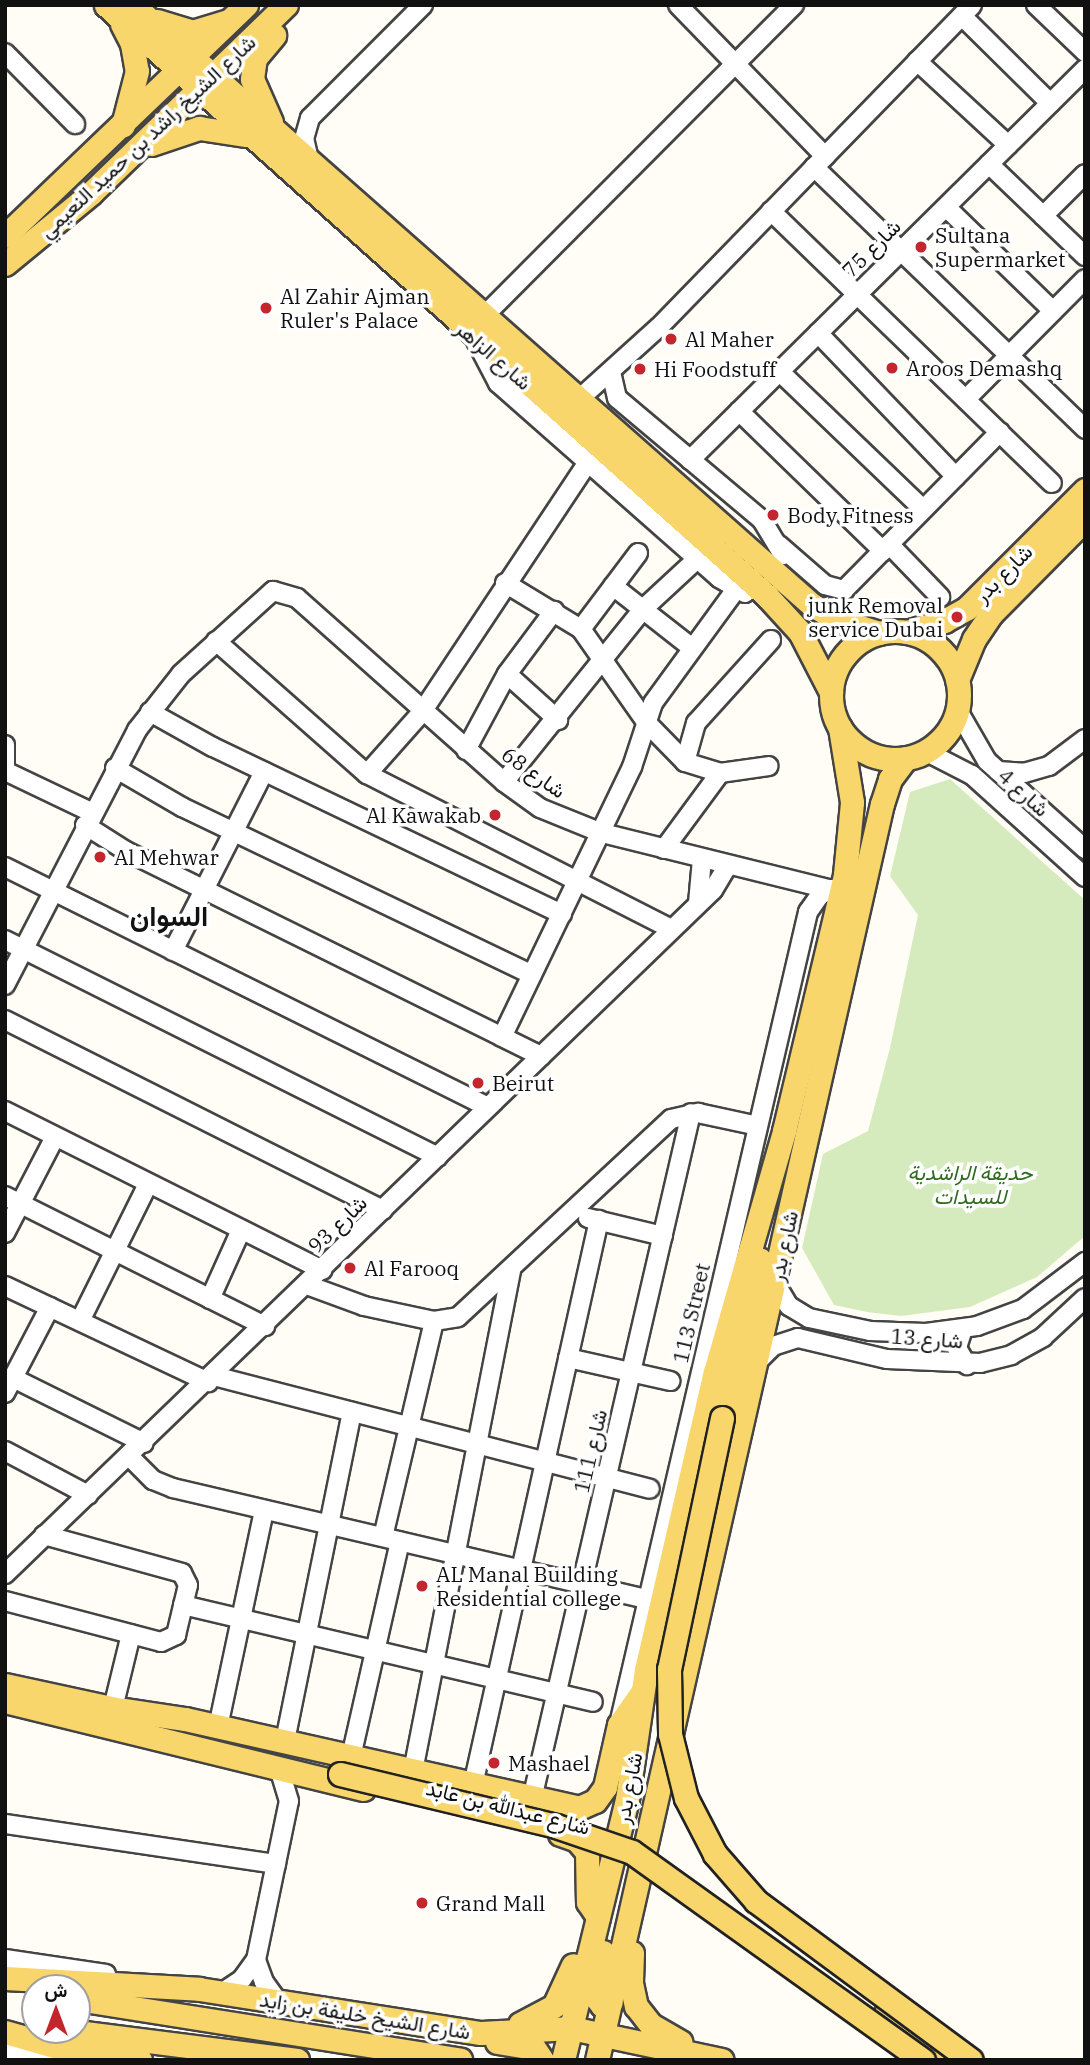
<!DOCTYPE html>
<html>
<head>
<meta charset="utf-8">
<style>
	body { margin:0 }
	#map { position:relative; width:1090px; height:2065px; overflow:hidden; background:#fffdf5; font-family:"IBM Plex Serif",Vazirmatn,serif }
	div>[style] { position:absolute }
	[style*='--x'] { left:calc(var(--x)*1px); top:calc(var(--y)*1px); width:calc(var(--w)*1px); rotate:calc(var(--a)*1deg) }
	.green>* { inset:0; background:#d5ebbd }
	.roads { filter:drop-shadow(2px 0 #444) drop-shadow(-2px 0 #444) drop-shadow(0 2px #444) drop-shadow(0 -2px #444) }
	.minor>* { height:18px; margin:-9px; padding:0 9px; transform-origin:9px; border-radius:9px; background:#fff }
	.major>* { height:23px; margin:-11.5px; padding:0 11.5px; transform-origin:11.5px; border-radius:11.5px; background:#f9d66b }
	.major>.ring { margin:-11.5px; padding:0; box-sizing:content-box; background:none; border:23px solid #f9d66b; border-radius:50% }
	.bridges { filter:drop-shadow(2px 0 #222) drop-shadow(-2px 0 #222) drop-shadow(0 2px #222) drop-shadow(0 -2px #222) }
	.major-bridge>* { height:23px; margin:-11.5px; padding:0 11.5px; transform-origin:11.5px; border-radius:11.5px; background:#f9d66b }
	.dots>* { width:19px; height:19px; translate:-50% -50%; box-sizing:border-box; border:4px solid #fff; border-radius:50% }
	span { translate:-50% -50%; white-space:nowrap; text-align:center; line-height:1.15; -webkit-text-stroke:7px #fff; paint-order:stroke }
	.street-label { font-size:21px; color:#111 }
	.poi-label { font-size:21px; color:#111 }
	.left { translate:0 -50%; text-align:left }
	.right { translate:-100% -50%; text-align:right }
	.park-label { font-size:21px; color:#2f6b1f; font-style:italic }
	.district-label { font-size:28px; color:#111; font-weight:700 }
	.frame { position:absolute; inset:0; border:7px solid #111; pointer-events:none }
	.north { position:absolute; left:21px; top:1974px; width:70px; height:70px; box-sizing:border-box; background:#fff; border:2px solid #a0a0a0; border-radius:50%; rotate:0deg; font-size:19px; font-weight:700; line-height:28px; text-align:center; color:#111 }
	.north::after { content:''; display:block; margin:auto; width:24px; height:32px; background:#c4262e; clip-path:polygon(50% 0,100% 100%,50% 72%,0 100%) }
</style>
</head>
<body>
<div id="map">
	<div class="green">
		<div style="clip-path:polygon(950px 779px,1085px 900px,1085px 1236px,1037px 1277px,970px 1307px,901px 1316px,867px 1312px,834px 1305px,802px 1248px,823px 1154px,868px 1131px,890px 1048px,918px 915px,890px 876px,910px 792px)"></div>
	</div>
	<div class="roads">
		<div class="minor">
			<div style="--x:678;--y:5;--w:211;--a:45.8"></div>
			<div style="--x:1036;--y:5;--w:68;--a:43.8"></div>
			<div style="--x:962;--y:16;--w:124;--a:44.7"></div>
			<div style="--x:5;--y:53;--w:100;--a:45.4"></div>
			<div style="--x:917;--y:61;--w:124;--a:42.7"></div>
			<div style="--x:310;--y:164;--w:26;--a:-103"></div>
			<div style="--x:304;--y:139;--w:22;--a:-74"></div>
			<div style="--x:310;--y:118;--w:160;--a:-45"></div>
			<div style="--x:989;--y:164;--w:133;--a:43.8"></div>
			<div style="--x:814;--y:167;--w:377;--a:44"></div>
			<div style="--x:946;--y:207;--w:149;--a:44.2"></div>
			<div style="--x:771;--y:211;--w:391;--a:44.1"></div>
			<div style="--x:1043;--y:216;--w:59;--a:-45"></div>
			<div style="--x:483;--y:317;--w:441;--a:-45.1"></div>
			<div style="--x:818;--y:333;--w:199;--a:46.2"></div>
			<div style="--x:474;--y:337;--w:52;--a:62.4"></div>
			<div style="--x:498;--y:383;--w:295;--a:41.4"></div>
			<div style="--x:719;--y:578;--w:30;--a:30"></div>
			<div style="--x:779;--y:371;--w:199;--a:43.8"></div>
			<div style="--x:611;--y:372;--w:27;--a:77"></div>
			<div style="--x:617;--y:398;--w:189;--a:40.1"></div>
			<div style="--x:762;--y:520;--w:41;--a:59"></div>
			<div style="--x:966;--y:399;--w:169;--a:-45.2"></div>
			<div style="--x:577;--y:401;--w:110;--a:-42.1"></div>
			<div style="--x:659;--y:327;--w:449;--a:-45.8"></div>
			<div style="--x:739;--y:411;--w:201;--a:44.2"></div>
			<div style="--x:690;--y:460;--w:556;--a:-44.71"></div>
			<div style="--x:889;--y:544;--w:74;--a:46.1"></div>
			<div style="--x:779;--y:545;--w:61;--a:41"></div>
			<div style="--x:825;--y:585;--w:20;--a:15"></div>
			<div style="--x:844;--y:590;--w:222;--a:-45.4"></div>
			<div style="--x:505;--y:583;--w:89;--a:31.2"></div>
			<div style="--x:581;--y:629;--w:113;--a:55"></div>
			<div style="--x:646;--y:722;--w:56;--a:45.7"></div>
			<div style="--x:685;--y:762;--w:37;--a:17"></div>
			<div style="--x:720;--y:773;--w:49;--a:-8.1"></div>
			<div style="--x:613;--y:586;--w:100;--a:38.1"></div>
			<div style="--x:581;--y:629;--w:95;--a:-53.1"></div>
			<div style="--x:216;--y:641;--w:201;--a:41.4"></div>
			<div style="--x:367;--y:774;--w:341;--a:27"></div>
			<div style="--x:507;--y:674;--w:69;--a:42"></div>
			<div style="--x:957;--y:709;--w:60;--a:60"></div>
			<div style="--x:987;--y:761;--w:132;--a:41.9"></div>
			<div style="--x:150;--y:712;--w:72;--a:29.1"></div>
			<div style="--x:213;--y:747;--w:387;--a:25.6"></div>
			<div style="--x:5;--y:745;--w:20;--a:90"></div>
			<div style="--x:466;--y:750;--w:86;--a:-61.7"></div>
			<div style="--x:507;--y:674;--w:79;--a:-53.3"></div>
			<div style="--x:925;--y:751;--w:53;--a:27.1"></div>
			<div style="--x:972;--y:775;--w:152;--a:42.1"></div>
			<div style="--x:685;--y:762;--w:41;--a:-74.2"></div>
			<div style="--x:696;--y:723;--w:112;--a:-47.9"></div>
			<div style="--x:115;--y:768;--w:78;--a:30.2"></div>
			<div style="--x:182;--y:807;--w:388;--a:25.6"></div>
			<div style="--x:5;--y:771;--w:95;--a:25.5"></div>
			<div style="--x:998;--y:771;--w:26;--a:4"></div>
			<div style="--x:1024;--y:773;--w:26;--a:-16"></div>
			<div style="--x:1049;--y:766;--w:45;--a:-36.9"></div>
			<div style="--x:367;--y:774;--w:83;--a:-48.4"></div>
			<div style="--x:422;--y:712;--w:301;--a:-56.4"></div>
			<div style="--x:504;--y:782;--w:222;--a:-51.2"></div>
			<div style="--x:643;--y:609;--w:74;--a:-42.8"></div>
			<div style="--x:85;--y:825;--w:49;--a:32.4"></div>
			<div style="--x:126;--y:851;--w:463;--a:26.3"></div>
			<div style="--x:664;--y:849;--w:94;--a:-53.6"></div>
			<div style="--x:5;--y:867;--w:539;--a:26.42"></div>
			<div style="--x:698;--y:903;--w:44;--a:-84.8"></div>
			<div style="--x:5;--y:940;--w:484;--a:26.6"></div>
			<div style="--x:173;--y:951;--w:201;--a:-63.1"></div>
			<div style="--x:5;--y:985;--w:287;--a:-62.6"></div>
			<div style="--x:137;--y:730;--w:71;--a:-51.8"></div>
			<div style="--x:181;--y:674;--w:124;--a:-42.1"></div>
			<div style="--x:273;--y:591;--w:25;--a:16"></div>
			<div style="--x:297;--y:598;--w:277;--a:41.6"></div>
			<div style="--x:504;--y:782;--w:44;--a:35.8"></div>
			<div style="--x:540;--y:808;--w:67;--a:22"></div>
			<div style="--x:602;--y:833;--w:246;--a:13.9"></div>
			<div style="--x:5;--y:1020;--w:423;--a:26.7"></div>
			<div style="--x:502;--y:1037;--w:300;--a:-64.3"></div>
			<div style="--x:632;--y:767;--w:67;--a:-71.8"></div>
			<div style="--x:653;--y:703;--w:141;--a:-53.9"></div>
			<div style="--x:5;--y:1111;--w:355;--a:26.6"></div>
			<div style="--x:5;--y:1196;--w:291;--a:26.6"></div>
			<div style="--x:588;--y:1218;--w:77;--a:13.5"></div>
			<div style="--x:5;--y:1233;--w:108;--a:-62.5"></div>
			<div style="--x:775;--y:1283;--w:27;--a:59"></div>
			<div style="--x:789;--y:1306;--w:23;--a:31"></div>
			<div style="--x:809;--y:1318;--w:62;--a:12"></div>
			<div style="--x:870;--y:1331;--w:56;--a:2"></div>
			<div style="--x:926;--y:1333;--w:51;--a:-7.8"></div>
			<div style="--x:977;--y:1326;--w:49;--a:-20.3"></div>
			<div style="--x:1023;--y:1309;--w:78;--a:-37.2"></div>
			<div style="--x:307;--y:1285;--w:61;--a:20.2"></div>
			<div style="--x:364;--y:1306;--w:72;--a:12.1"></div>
			<div style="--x:434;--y:1321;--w:24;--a:-9"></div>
			<div style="--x:458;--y:1317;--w:291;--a:-42.9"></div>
			<div style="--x:671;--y:1119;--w:28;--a:-13"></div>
			<div style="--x:698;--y:1113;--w:61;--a:12.2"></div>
			<div style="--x:5;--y:1286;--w:225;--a:25.3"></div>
			<div style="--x:210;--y:1299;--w:76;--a:-65.8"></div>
			<div style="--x:80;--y:1321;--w:153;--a:-63.6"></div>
			<div style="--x:963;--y:1329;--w:20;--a:108"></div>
			<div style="--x:957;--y:1348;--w:20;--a:60"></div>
			<div style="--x:568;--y:1358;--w:105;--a:12.7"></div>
			<div style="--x:756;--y:1363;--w:24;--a:-45"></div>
			<div style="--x:773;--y:1346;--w:26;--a:-18"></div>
			<div style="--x:798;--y:1338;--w:91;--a:13.3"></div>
			<div style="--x:887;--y:1359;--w:93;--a:2.5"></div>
			<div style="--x:980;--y:1363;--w:32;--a:-14"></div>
			<div style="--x:1011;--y:1355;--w:37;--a:-29"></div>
			<div style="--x:1043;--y:1337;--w:57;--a:-42.9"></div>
			<div style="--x:214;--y:1376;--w:450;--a:14.5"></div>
			<div style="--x:13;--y:1378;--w:146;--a:26.4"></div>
			<div style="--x:5;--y:1393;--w:97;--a:-62.4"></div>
			<div style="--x:5;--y:1451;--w:94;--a:27.9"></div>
			<div style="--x:130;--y:1457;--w:33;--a:45"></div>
			<div style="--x:153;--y:1480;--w:22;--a:22"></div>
			<div style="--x:173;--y:1488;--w:488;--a:13.2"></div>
			<div style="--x:383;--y:1537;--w:222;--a:-76.7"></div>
			<div style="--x:5;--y:1574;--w:984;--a:-44.01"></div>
			<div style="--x:713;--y:890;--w:29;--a:-59"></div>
			<div style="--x:5;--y:1601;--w:161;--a:14.7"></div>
			<div style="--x:161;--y:1642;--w:17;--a:-25"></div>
			<div style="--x:176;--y:1635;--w:51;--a:-76.5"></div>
			<div style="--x:188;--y:1585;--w:13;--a:-117"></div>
			<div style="--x:182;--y:1573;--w:143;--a:-164.6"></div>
			<div style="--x:183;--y:1605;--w:421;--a:13.3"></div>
			<div style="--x:113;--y:1708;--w:76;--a:-76.3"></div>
			<div style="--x:620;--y:1720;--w:830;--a:-76.9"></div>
			<div style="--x:808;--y:912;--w:21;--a:-55"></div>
			<div style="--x:820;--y:895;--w:13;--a:-27"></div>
			<div style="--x:218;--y:1727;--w:222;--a:-78"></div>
			<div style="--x:285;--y:1741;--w:336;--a:-78.5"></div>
			<div style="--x:351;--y:1757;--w:221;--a:-77.2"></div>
			<div style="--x:413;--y:1771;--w:510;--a:-78.91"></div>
			<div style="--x:473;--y:1785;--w:579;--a:-77.43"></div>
			<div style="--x:532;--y:1799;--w:704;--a:-76.95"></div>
			<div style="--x:5;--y:1824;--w:274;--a:8.4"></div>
			<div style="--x:5;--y:1959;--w:102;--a:8.4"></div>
			<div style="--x:256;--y:1960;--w:23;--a:70"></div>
			<div style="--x:264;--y:1982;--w:24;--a:54"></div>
			<div style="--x:223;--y:1992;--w:23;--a:-34"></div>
			<div style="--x:242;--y:1979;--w:24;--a:-54"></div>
			<div style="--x:256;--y:1960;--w:162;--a:-78.3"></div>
			<div style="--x:289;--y:1801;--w:34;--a:-107"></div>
			<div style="--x:5;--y:2053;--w:46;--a:8.8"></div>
		</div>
		<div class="major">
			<div style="--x:106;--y:5;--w:887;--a:41.8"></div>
			<div style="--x:767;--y:596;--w:49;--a:47.5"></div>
			<div style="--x:800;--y:632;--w:68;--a:62.7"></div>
			<div style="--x:133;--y:5;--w:906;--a:41.47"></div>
			<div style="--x:812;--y:605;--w:30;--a:30"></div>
			<div style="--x:838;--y:620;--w:43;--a:17.6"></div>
			<div style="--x:157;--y:21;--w:37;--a:17"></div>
			<div style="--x:192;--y:32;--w:37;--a:-17"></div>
			<div style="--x:122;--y:24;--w:22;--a:63"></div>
			<div style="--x:132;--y:44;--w:27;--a:80"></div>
			<div style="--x:137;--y:71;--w:56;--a:104.5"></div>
			<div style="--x:271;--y:122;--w:47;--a:-113.8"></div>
			<div style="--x:252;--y:79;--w:21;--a:-82"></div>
			<div style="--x:255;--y:58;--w:30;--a:-50"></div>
			<div style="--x:151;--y:144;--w:51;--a:-18.4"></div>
			<div style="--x:199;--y:128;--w:48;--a:8.5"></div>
			<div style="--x:5;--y:236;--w:334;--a:-43.8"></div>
			<div style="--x:5;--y:264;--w:112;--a:-39.5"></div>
			<div style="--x:91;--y:193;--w:271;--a:-44"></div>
			<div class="ring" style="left:831px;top:631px;width:105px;height:105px"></div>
			<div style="--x:906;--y:632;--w:40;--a:-16"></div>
			<div style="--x:944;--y:621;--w:26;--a:-29"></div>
			<div style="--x:967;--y:608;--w:167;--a:-45"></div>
			<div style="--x:957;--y:680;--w:44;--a:-67.5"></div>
			<div style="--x:974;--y:639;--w:29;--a:-56"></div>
			<div style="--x:990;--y:615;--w:135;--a:-45.3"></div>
			<div style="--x:722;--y:1418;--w:163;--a:-76.6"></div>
			<div style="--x:5;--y:1685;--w:137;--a:12.2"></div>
			<div style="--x:5;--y:1701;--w:369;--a:13.8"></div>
			<div style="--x:124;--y:1710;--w:62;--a:8.4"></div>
			<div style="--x:185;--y:1719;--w:404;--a:12.7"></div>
			<div style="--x:579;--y:1808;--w:17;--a:-24"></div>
			<div style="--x:595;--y:1801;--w:17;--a:-54"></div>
			<div style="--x:605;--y:1787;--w:64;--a:-77.3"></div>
			<div style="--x:619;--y:1725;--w:38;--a:-55"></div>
			<div style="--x:560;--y:1834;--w:18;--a:19"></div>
			<div style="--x:577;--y:1840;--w:16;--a:50"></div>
			<div style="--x:587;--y:1852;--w:50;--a:88.9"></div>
			<div style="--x:588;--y:1902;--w:18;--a:56"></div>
			<div style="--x:603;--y:1952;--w:46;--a:98.8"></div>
			<div style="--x:596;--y:1997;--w:10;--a:53"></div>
			<div style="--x:602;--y:2005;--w:9;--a:-18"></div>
			<div style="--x:632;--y:1953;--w:30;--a:92"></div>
			<div style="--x:631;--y:1983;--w:24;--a:78"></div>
			<div style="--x:636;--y:2006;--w:24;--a:52"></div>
			<div style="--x:651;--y:2025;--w:34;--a:30"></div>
			<div style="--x:5;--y:1978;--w:194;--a:3.2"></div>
			<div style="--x:199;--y:1989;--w:285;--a:8.9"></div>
			<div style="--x:481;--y:2033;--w:90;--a:-3.2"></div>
			<div style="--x:571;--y:2028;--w:154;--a:12"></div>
			<div style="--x:77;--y:1999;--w:388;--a:9"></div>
			<div style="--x:885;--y:2015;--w:86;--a:31.7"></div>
			<div style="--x:520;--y:2024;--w:38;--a:-28"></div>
			<div style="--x:554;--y:2006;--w:45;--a:-65.1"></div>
			<div style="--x:61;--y:2030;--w:238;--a:7.2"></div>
			<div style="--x:5;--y:2032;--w:58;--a:15.9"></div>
			<div style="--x:61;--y:2048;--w:80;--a:8.6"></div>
			<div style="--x:497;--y:2042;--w:37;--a:9"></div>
			<div style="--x:534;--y:2048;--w:14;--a:56"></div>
			<div style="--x:563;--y:2060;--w:268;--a:-76.2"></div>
			<div style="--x:627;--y:1800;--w:131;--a:-81.7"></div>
			<div style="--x:646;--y:1670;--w:306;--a:-77"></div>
			<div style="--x:715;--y:1372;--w:251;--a:-74"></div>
			<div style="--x:784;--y:1131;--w:264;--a:-76.6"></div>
			<div style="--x:845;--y:874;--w:72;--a:-84.4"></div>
			<div style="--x:852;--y:802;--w:75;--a:-99.2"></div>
			<div style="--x:597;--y:2060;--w:1288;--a:-77.22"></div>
			<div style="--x:882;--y:804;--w:26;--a:-72"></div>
			<div style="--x:890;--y:779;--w:26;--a:-53"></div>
		</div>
	</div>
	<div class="bridges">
		<div class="major-bridge">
			<div style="--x:722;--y:1418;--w:257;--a:101.9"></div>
			<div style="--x:669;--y:1669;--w:65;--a:89.1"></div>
			<div style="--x:670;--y:1734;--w:66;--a:76"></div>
			<div style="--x:686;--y:1798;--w:63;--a:62.6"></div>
			<div style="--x:715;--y:1854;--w:62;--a:48.9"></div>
			<div style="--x:756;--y:1901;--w:267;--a:36.5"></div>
			<div style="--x:340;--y:1774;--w:222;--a:13.5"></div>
			<div style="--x:556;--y:1826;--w:80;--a:18.9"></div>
			<div style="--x:632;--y:1852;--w:358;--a:35.6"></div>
		</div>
	</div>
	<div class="dots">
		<div style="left:921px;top:247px;background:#c4262e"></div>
		<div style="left:266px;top:308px;background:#c4262e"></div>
		<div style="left:671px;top:339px;background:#c4262e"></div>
		<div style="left:892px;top:368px;background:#c4262e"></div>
		<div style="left:640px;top:369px;background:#c4262e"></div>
		<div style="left:773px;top:515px;background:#c4262e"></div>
		<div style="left:957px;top:617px;background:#c4262e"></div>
		<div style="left:495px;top:815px;background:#c4262e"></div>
		<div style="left:100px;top:857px;background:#c4262e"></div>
		<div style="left:478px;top:1083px;background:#c4262e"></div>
		<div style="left:350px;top:1268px;background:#c4262e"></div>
		<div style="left:422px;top:1586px;background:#c4262e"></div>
		<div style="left:494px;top:1763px;background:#c4262e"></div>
		<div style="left:422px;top:1903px;background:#c4262e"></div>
	</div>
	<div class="street-label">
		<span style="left:147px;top:136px;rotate:-43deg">شارع الشيخ راشد بن حميد النعيمي</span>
		<span style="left:871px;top:248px;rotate:-45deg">شارع 75</span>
		<span style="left:494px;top:355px;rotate:41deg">شارع الزاهر</span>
		<span style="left:1003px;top:573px;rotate:-45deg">شارع بدر</span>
		<span style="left:534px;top:772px;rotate:35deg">شارع 68</span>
		<span style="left:1024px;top:792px;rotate:42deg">شارع 4</span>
		<span style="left:337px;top:1224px;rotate:-44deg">شارع 93</span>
		<span style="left:783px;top:1246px;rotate:-78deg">شارع بدر</span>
		<span style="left:691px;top:1313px;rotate:-77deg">113 Street</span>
		<span style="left:927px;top:1338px;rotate:4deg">شارع 13</span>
		<span style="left:590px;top:1451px;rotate:-77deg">شارع 111</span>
		<span style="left:628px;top:1788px;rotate:-79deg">شارع بدر</span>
		<span style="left:508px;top:1807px;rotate:14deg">شارع عبدالله بن عابد</span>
		<span style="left:365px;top:2015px;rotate:9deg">شارع الشيخ خليفة بن زايد</span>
	</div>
	<div class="poi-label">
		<span class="left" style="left:935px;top:247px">Sultana<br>Supermarket</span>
		<span class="left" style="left:280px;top:308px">Al Zahir Ajman<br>Ruler's Palace</span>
		<span class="left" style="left:685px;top:339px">Al Maher</span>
		<span class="left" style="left:906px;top:368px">Aroos Demashq</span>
		<span class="left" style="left:654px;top:369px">Hi Foodstuff</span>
		<span class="left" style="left:787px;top:515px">Body Fitness</span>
		<span class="right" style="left:943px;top:617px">junk Removal<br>service Dubai</span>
		<span class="right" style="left:481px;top:815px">Al Kawakab</span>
		<span class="left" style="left:114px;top:857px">Al Mehwar</span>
		<span class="left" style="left:492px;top:1083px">Beirut</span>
		<span class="left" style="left:364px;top:1268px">Al Farooq</span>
		<span class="left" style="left:436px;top:1586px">AL Manal Building<br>Residential college</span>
		<span class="left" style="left:508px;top:1763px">Mashael</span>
		<span class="left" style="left:436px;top:1903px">Grand Mall</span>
	</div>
	<div class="park-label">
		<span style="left:970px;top:1184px">حديقة الراشدية<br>للسيدات</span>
	</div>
	<div class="district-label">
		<span style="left:169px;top:916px">السوان</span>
	</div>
	<div class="frame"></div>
	<div class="north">ش</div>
</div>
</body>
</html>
